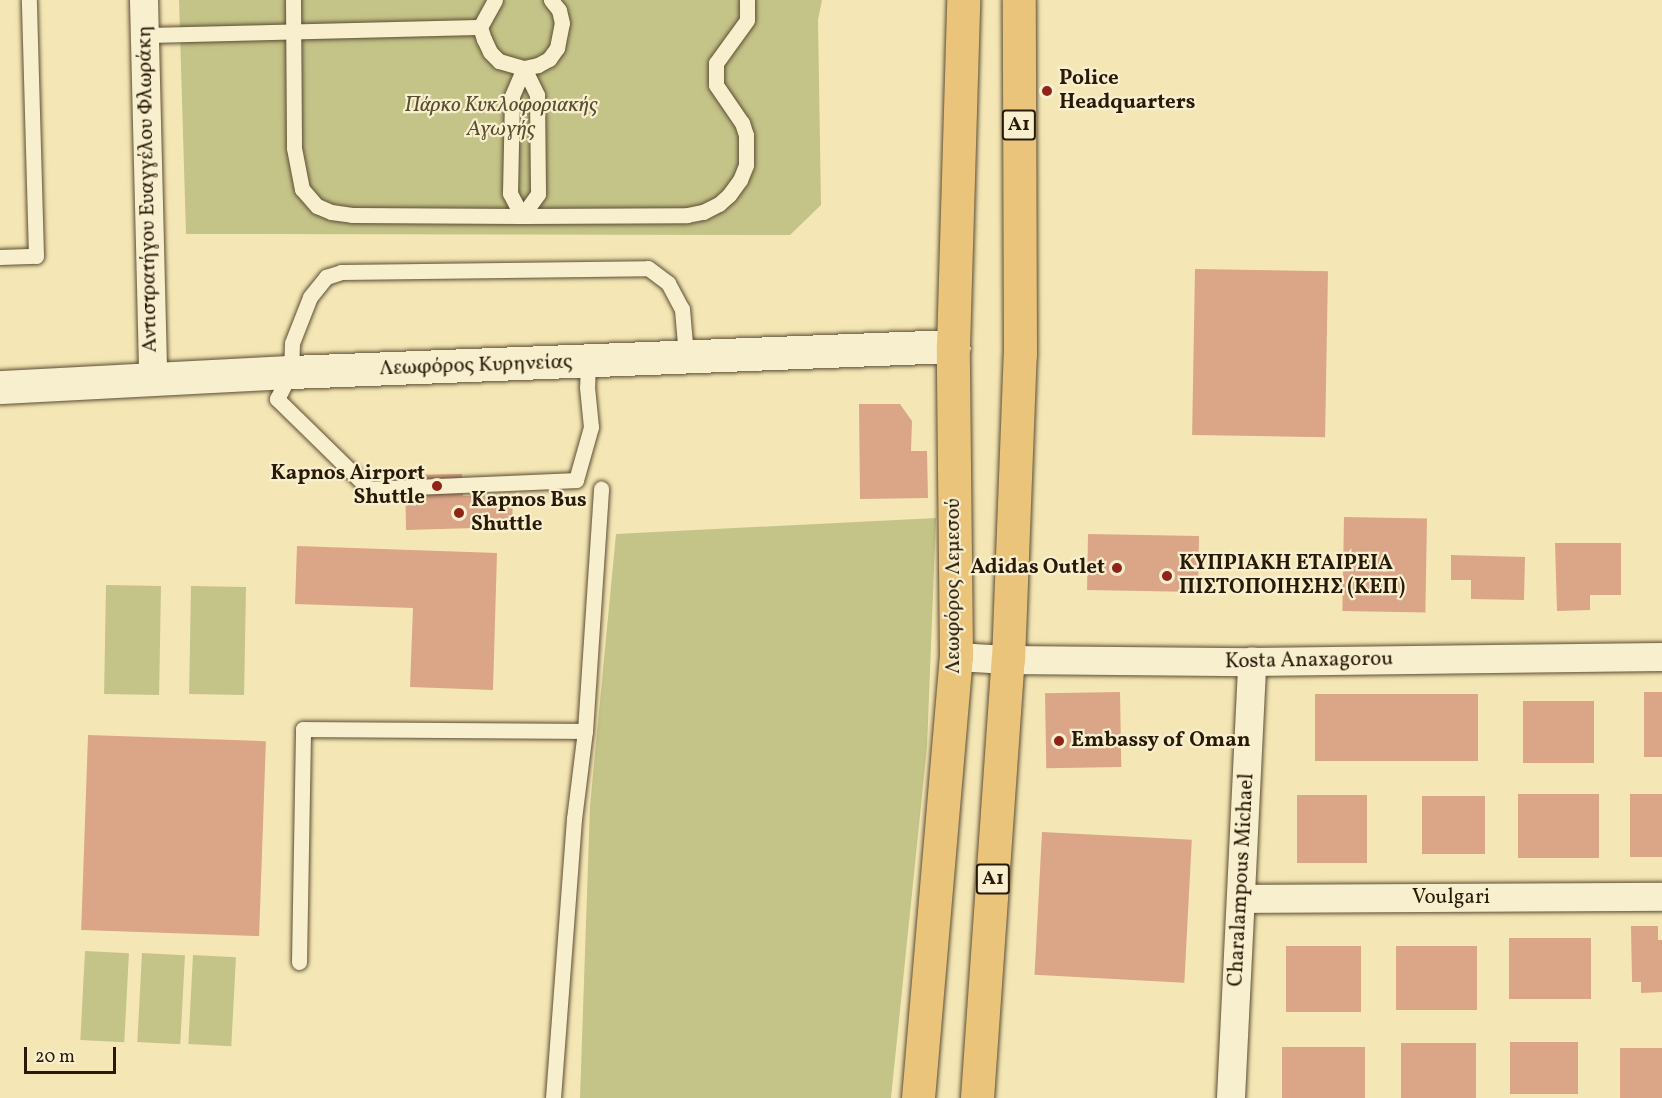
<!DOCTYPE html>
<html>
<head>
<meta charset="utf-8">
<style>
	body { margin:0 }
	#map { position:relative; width:1662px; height:1098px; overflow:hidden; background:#f5e7b5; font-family:Vollkorn,serif }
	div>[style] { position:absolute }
	.green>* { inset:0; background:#c4c388; transform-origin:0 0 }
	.building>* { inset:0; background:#dba588; transform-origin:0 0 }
	.roads { filter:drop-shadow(0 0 2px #5c4d33) drop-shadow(0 0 2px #5c4d33) }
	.lane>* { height:15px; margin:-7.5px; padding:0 7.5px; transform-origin:7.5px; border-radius:7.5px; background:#f8efcf }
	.street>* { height:28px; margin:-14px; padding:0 14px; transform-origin:14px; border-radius:14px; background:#f8efcf }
	.secondary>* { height:33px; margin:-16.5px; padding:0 16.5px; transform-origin:16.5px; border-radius:16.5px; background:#f8efcf }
	.primary>* { height:33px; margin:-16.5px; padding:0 16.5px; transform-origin:16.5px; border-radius:16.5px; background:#eac47a }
	.dots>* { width:16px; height:16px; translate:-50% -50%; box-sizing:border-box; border:3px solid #f8efcf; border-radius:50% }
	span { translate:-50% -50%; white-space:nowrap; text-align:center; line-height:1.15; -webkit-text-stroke:4.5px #f8efcf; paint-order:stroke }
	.shield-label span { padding:2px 4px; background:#f8efcf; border:2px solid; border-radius:4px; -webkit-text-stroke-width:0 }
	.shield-label { font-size:20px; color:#291a08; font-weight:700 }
	.poi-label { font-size:21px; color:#291a08; font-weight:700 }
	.left { translate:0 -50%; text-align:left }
	.right { translate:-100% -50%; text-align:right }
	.park-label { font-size:21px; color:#584d2e; font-style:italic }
	.street-label { font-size:21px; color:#291a08 }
	.scale { position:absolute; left:24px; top:1047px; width:92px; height:27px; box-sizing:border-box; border:3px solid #291a08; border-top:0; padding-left:8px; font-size:18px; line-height:21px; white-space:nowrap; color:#291a08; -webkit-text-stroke:4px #f8efcf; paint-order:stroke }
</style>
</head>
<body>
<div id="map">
	<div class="green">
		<div style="clip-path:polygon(179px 0,822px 0,818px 20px,821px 205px,790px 235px,186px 234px)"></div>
		<div style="clip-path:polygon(936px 518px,927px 747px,891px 1098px,580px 1098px,590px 806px,616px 534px)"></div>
		<div style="left:106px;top:585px;width:55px;height:109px;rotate:1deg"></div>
		<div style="left:191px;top:586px;width:55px;height:108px;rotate:1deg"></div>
		<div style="left:85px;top:951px;width:44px;height:89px;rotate:3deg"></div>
		<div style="left:142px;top:953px;width:43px;height:89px;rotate:3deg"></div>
		<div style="left:193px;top:955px;width:43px;height:89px;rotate:3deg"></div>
	</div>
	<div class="building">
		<div style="left:1195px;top:269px;width:133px;height:166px;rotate:1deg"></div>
		<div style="clip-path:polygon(859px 404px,900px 404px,912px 421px,911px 451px,927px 451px,928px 498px,860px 499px)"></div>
		<div style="clip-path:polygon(462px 474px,463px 496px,512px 495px,513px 527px,406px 530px,405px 475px)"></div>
		<div style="left:1344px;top:517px;width:83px;height:94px;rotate:1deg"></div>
		<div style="left:1088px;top:534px;width:111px;height:56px;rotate:1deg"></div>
		<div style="clip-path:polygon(1555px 543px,1621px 543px,1621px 595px,1590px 595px,1590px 610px,1557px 611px)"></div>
		<div style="clip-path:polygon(297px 546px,497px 553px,493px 690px,410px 687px,413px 608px,295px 604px)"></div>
		<div style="clip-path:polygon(1451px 555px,1525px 557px,1524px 600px,1471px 599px,1471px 580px,1451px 580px)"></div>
		<div style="left:1120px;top:692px;width:75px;height:75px;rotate:89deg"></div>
		<div style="left:1644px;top:692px;width:18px;height:65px"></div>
		<div style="left:1315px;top:694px;width:163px;height:67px"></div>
		<div style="left:1523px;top:701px;width:71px;height:62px"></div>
		<div style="left:88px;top:735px;width:178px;height:195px;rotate:2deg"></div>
		<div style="left:1518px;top:794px;width:81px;height:64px"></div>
		<div style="left:1630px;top:794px;width:32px;height:63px"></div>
		<div style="left:1297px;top:795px;width:70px;height:68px"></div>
		<div style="left:1422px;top:796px;width:63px;height:58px"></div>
		<div style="left:1042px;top:832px;width:150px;height:143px;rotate:3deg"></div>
		<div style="clip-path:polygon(1631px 926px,1658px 926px,1658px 940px,1662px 940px,1662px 992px,1641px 993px,1641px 982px,1632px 982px)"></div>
		<div style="left:1509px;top:938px;width:82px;height:61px"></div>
		<div style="left:1286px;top:946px;width:75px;height:66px"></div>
		<div style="left:1396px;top:946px;width:81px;height:64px"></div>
		<div style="left:1510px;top:1042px;width:68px;height:52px"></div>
		<div style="left:1401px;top:1043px;width:75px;height:55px"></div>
		<div style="left:1282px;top:1047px;width:83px;height:51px"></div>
		<div style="left:1620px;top:1048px;width:42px;height:50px"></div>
	</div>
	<div class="roads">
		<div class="lane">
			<div style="left:293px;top:0;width:148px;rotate:89.6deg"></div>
			<div style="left:294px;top:148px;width:42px;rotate:79deg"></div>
			<div style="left:302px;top:189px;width:23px;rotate:49deg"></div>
			<div style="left:317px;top:206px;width:15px;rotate:23deg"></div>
			<div style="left:331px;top:212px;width:21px;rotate:8deg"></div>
			<div style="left:352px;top:215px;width:170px;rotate:0.3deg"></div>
			<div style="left:522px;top:216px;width:165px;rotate:-0.3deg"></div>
			<div style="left:687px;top:215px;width:16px;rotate:-11deg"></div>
			<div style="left:703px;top:212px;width:18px;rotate:-27deg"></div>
			<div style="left:719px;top:204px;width:13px;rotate:-42deg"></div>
			<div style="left:729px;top:195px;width:19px;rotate:-54deg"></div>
			<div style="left:740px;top:180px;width:16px;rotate:-68deg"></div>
			<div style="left:746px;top:165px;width:30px;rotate:-90deg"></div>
			<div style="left:746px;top:135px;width:13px;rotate:-108deg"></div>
			<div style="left:742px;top:123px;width:46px;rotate:-124.4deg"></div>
			<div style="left:716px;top:85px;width:22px;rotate:-90deg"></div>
			<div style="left:716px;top:63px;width:53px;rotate:-54.2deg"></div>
			<div style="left:747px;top:20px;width:20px;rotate:-90deg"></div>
			<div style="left:495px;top:0;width:31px;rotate:119deg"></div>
			<div style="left:480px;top:27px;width:13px;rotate:72deg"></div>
			<div style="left:484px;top:39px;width:14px;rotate:65deg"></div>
			<div style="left:490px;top:52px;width:13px;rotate:45deg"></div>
			<div style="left:499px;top:61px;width:26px;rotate:16deg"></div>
			<div style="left:524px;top:68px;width:14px;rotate:-12deg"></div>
			<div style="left:538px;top:65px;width:13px;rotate:-29deg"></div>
			<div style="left:549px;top:59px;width:14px;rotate:-54deg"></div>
			<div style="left:557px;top:48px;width:25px;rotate:-79deg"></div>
			<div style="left:562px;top:23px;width:13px;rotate:-103deg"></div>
			<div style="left:559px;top:10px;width:13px;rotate:-129deg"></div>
			<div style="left:145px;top:35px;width:335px;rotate:-1.4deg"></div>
			<div style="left:524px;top:68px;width:30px;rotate:64deg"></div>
			<div style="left:537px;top:95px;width:99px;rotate:89.4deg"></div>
			<div style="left:538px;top:194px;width:27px;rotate:126deg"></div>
			<div style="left:522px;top:216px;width:26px;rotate:-118deg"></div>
			<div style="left:510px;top:193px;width:97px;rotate:-88.8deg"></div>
			<div style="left:512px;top:96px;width:30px;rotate:-67deg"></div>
			<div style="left:0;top:257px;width:36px;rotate:-2deg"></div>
			<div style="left:36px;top:256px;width:256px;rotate:-91.6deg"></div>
			<div style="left:588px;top:362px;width:25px;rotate:92deg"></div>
			<div style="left:587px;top:387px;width:40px;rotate:84.3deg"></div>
			<div style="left:591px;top:427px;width:55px;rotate:105.8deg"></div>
			<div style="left:576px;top:480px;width:207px;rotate:177.5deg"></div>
			<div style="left:369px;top:489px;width:129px;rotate:-135.6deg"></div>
			<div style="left:277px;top:399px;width:30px;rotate:-63deg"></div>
			<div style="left:291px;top:372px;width:29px;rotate:-88deg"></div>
			<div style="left:292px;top:343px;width:49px;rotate:-68.6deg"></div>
			<div style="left:310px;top:297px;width:26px;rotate:-51deg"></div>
			<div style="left:326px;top:277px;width:16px;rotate:-18deg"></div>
			<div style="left:341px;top:272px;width:307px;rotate:-0.7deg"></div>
			<div style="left:648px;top:268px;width:25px;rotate:37deg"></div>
			<div style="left:668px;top:283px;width:30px;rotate:62deg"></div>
			<div style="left:682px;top:309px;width:47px;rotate:85.1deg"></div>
			<div style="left:299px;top:962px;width:233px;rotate:-89deg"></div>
			<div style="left:303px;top:729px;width:282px;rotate:0.4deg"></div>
			<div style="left:585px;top:731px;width:243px;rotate:-86.2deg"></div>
			<div style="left:553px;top:1098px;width:280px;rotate:-85.7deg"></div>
			<div style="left:574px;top:819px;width:89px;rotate:-82.9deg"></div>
		</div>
		<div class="street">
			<div style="left:144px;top:0;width:379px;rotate:88.6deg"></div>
			<div style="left:956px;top:657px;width:52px;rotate:3.3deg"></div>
			<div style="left:1008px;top:660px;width:244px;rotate:0.5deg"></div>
			<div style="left:1252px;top:662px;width:410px;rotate:-0.7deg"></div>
			<div style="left:1241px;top:899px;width:421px;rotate:-0.3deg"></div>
			<div style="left:1231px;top:1098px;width:437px;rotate:-87.2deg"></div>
		</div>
		<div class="secondary">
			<div style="left:0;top:387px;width:291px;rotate:-3deg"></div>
			<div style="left:291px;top:372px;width:663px;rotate:-2.25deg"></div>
		</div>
		<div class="primary">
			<div style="left:918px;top:1098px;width:443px;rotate:-85.1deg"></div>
			<div style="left:956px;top:657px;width:311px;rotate:-90.6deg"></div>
			<div style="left:953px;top:346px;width:346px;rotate:-88.3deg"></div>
			<div style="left:977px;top:1098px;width:439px;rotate:-86deg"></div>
			<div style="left:1008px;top:660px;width:306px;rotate:-87.8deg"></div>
			<div style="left:1020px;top:354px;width:354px;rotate:-90.2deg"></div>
		</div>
	</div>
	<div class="dots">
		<div style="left:1047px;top:91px;background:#8f2418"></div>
		<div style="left:437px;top:486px;background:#8f2418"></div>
		<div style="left:459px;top:513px;background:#8f2418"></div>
		<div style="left:1117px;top:568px;background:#8f2418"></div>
		<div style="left:1167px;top:576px;background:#8f2418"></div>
		<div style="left:1059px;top:741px;background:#8f2418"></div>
	</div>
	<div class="shield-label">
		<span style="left:1019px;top:125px">A1</span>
		<span style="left:993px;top:879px">A1</span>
	</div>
	<div class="poi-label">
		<span class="left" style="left:1059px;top:91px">Police<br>Headquarters</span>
		<span class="right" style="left:425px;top:486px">Kapnos Airport<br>Shuttle</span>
		<span class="left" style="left:471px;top:513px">Kapnos Bus<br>Shuttle</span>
		<span class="left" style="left:1179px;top:576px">ΚΥΠΡΙΑΚΗ ΕΤΑΙΡΕΙΑ<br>ΠΙΣΤΟΠΟΙΗΣΗΣ (ΚΕΠ)</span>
		<span class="right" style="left:1105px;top:568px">Adidas Outlet</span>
		<span class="left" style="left:1071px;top:741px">Embassy of Oman</span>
	</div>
	<div class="park-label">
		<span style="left:501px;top:118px">Πάρκο Κυκλοφοριακής<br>Αγωγής</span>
	</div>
	<div class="street-label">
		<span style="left:148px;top:189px;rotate:-91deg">Αντιστρατήγου Ευαγγέλου Φλωράκη</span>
		<span style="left:476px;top:366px;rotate:-2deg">Λεωφόρος Κυρηνείας</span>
		<span style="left:954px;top:586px;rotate:-90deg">Λεωφόρος Λεμεσού</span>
		<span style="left:1309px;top:661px;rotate:-1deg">Kosta Anaxagorou</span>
		<span style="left:1242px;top:880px;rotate:-87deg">Charalampous Michael</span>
		<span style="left:1451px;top:898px">Voulgari</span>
	</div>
	<div class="scale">20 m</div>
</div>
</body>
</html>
